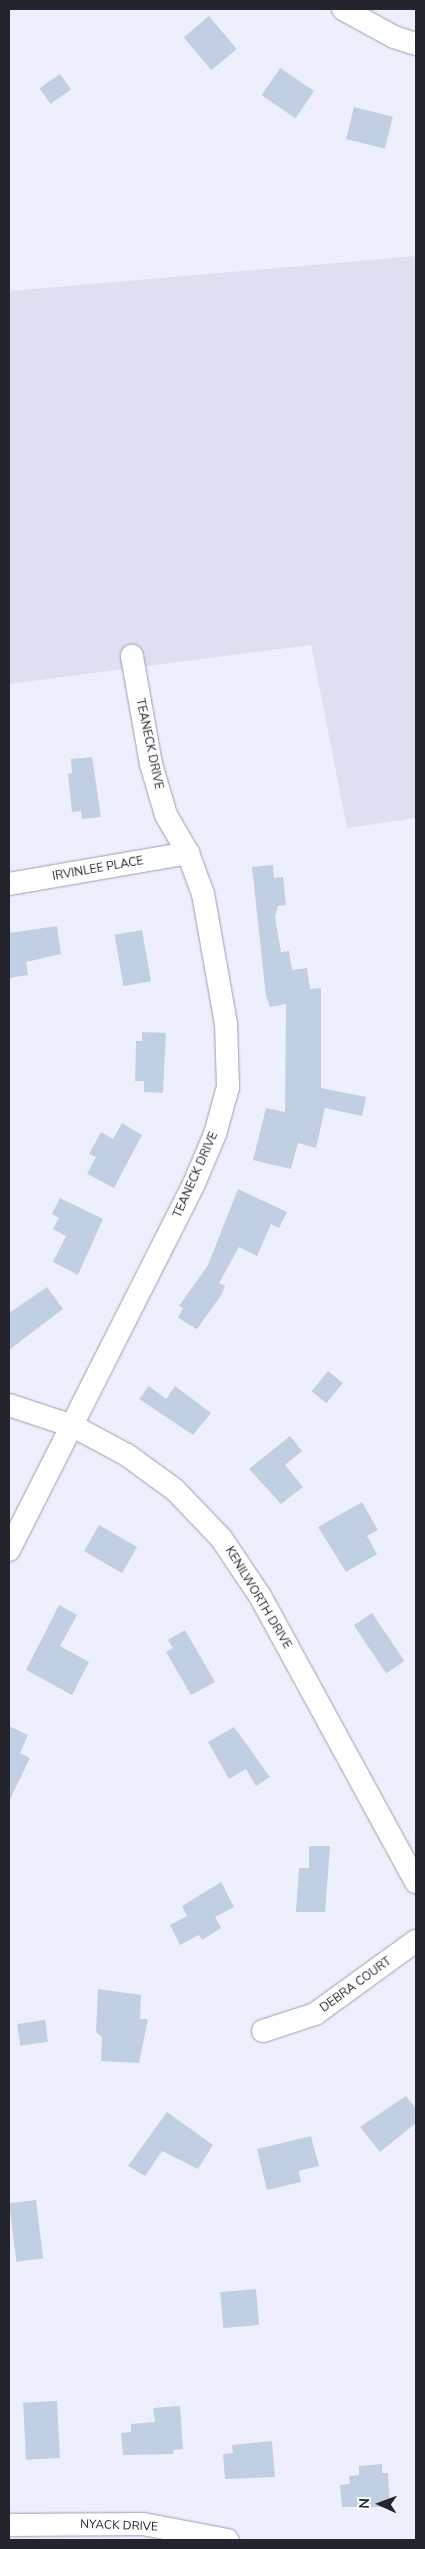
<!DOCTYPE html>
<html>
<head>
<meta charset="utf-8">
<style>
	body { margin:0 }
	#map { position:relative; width:425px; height:2549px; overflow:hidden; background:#eeeffd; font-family:"Nunito Sans",sans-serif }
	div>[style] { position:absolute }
	.built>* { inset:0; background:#dee0f2 }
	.building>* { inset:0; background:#c1cfe2; transform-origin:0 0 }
	.roads { filter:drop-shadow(0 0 1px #9c9eb3) drop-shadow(0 0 1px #9c9eb3) }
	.minor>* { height:22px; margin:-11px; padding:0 11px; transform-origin:11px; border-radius:11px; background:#fff }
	span { translate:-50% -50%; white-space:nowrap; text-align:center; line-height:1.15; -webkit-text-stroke:4px #fff; paint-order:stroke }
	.street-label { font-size:12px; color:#23242c }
	.frame { position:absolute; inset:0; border:10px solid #23242c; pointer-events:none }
	.north { position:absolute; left:355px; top:2479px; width:50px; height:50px; -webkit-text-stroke:4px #fff; paint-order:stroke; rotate:272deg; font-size:14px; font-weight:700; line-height:20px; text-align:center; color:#23242c }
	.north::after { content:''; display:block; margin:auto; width:18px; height:22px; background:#23242c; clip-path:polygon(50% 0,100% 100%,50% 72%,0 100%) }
</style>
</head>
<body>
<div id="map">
	<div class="built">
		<div style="clip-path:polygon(416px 256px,416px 818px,347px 828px,311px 645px,9px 684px,9px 291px)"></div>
	</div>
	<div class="building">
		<div style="left:209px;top:16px;width:43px;height:33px;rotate:50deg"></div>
		<div style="left:280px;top:68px;width:41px;height:33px;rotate:34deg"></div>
		<div style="left:60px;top:74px;width:19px;height:25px;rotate:55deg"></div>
		<div style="left:354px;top:107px;width:40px;height:33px;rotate:14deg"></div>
		<div style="clip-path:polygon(92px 757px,101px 817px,82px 819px,81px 811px,72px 812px,68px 774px,72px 773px,71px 759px)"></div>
		<div style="clip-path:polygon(273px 865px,274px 878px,283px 877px,286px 905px,278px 906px,275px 917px,281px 952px,289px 951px,292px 970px,307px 968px,310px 989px,321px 988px,321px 1088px,366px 1097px,362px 1116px,325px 1108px,316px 1148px,298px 1143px,291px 1169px,253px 1160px,266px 1108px,285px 1112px,286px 1004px,270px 1007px,266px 996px,252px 867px)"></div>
		<div style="clip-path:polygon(57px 926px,61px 954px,26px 962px,28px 975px,9px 978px,9px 933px)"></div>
		<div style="left:142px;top:930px;width:52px;height:28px;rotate:80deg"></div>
		<div style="clip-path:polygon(142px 1032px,166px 1033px,163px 1093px,144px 1092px,144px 1081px,135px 1081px,136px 1041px,142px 1041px)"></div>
		<div style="clip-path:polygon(122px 1123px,142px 1135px,114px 1188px,87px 1174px,96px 1157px,89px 1154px,101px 1132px,113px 1139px)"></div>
		<div style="clip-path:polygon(238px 1189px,287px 1212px,279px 1228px,271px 1224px,257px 1256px,239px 1247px,219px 1283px,225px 1286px,222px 1294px,197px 1329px,178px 1318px,183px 1308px,179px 1306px,208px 1265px)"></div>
		<div style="clip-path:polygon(60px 1198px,103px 1219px,78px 1275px,53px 1262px,66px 1236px,53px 1229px,59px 1218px,52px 1214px)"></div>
		<div style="clip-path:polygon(47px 1287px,63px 1309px,9px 1350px,9px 1313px)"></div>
		<div style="left:328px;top:1371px;width:19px;height:26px;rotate:39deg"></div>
		<div style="clip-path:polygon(149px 1386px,166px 1399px,175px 1386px,211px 1413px,193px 1435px,139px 1399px)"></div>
		<div style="clip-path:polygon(290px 1436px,302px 1451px,285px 1465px,303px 1487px,281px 1504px,249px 1469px)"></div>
		<div style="clip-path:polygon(362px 1502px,378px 1530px,367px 1536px,377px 1554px,346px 1572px,318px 1527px)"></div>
		<div style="left:99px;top:1525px;width:44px;height:30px;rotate:30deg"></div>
		<div style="clip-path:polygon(59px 1605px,77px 1615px,60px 1646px,89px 1662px,72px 1695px,26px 1670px)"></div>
		<div style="left:372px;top:1613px;width:58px;height:22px;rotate:56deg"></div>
		<div style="clip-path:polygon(185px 1630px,215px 1682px,191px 1695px,166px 1652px,173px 1648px,168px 1640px)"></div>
		<div style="clip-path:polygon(9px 1726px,28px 1735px,20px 1753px,30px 1758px,9px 1801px)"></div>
		<div style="clip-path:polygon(234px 1727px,270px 1777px,256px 1786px,246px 1769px,229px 1779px,208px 1742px)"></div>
		<div style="clip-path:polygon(309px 1846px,330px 1846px,325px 1912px,296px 1912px,299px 1868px,309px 1868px)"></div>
		<div style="clip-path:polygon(221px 1882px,234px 1907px,215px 1917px,221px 1928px,202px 1940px,199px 1935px,180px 1945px,170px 1925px,187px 1916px,182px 1906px)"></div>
		<div style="clip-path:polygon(98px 1989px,141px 1995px,140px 2019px,148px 2019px,139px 2063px,101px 2061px,102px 2037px,96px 2032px)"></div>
		<div style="left:45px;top:2020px;width:22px;height:28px;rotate:82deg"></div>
		<div style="clip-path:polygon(406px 2096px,416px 2109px,416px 2123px,380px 2152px,360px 2127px)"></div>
		<div style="clip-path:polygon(167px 2112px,213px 2145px,198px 2169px,162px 2151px,145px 2176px,128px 2166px)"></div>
		<div style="clip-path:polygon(311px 2136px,319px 2166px,299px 2171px,301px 2182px,267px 2190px,257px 2149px)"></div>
		<div style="left:36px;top:2200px;width:59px;height:27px;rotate:83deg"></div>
		<div style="left:256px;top:2289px;width:36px;height:36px;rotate:85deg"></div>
		<div style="left:57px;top:2401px;width:57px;height:34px;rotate:87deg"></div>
		<div style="clip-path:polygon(180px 2406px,183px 2449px,173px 2450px,174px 2454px,123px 2455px,121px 2433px,131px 2432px,131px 2424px,155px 2422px,153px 2408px)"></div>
		<div style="clip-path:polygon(272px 2441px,275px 2477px,225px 2479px,223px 2454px,233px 2453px,232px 2445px)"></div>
		<div style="clip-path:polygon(382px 2464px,382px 2473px,388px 2473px,390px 2507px,342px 2507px,340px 2485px,350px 2484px,349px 2476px,359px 2475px,359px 2466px)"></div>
	</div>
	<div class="roads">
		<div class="minor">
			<div style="left:343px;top:9px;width:58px;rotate:28.8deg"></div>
			<div style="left:394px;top:37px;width:23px;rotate:18deg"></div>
			<div style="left:9px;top:884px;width:182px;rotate:-9.8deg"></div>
			<div style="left:9px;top:1405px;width:67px;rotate:18.2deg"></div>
			<div style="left:73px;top:1426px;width:61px;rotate:28.2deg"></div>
			<div style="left:127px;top:1455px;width:59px;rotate:36.1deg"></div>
			<div style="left:175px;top:1490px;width:66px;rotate:46.2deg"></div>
			<div style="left:221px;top:1538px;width:70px;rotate:56.1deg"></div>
			<div style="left:260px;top:1596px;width:326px;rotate:61.4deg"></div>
			<div style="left:9px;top:1550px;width:408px;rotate:-63.2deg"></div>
			<div style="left:193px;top:1186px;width:56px;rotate:-67.1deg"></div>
			<div style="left:215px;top:1134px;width:49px;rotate:-74.5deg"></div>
			<div style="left:228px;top:1087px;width:63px;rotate:-91.8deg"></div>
			<div style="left:226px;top:1024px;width:132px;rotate:-100deg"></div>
			<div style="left:203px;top:894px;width:44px;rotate:-110.1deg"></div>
			<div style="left:188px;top:853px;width:44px;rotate:-120.1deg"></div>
			<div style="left:166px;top:815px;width:53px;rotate:-106.4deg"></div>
			<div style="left:151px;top:764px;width:110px;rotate:-100deg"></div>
			<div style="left:263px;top:2031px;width:55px;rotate:-18.1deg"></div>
			<div style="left:315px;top:2014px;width:125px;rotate:-35.9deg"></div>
			<div style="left:9px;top:2525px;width:134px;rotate:-0.4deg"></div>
			<div style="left:143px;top:2524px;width:86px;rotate:10.8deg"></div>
		</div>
	</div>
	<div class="street-label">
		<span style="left:149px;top:744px;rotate:78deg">TEANECK DRIVE</span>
		<span style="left:98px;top:869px;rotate:-10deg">IRVINLEE PLACE</span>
		<span style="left:196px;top:1175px;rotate:-66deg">TEANECK DRIVE</span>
		<span style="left:258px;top:1598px;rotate:59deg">KENILWORTH DRIVE</span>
		<span style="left:356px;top:1985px;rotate:-36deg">DEBRA COURT</span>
		<span style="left:119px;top:2526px;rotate:2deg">NYACK DRIVE</span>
	</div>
	<div class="frame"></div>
	<div class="north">N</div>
</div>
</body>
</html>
